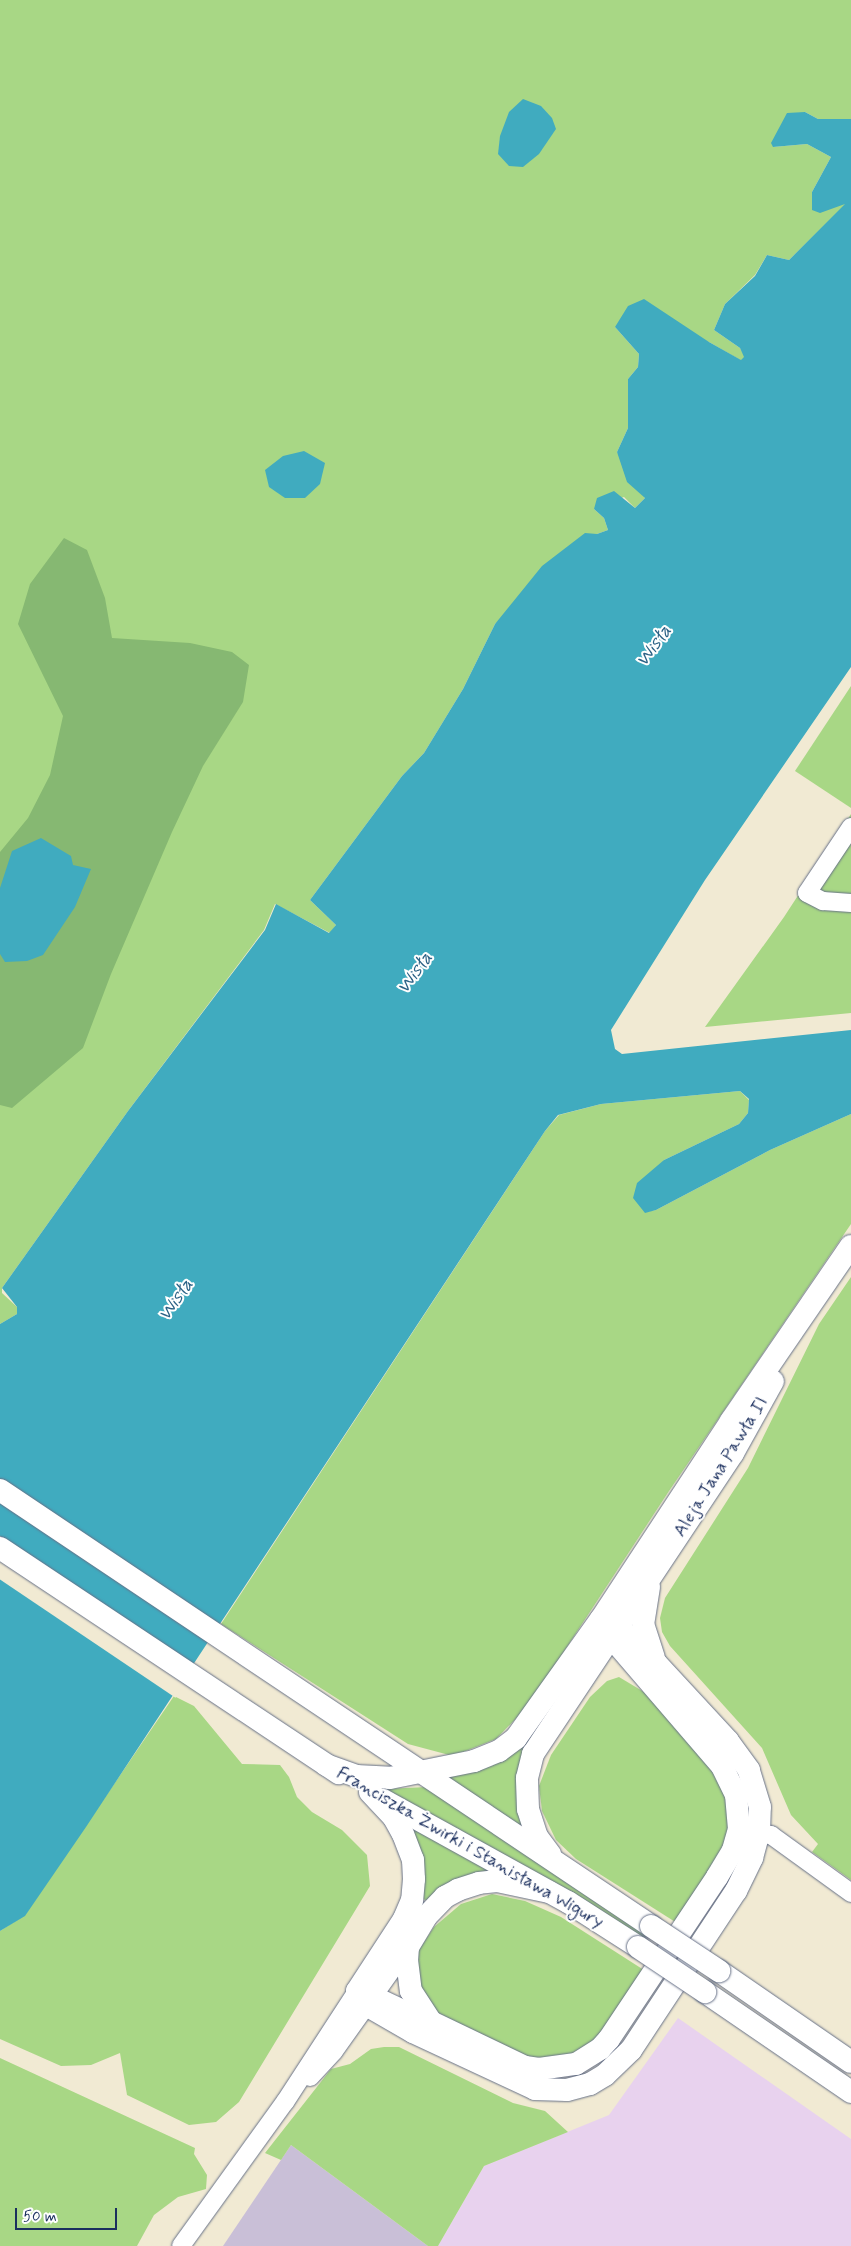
<!DOCTYPE html>
<html>
<head>
<meta charset="utf-8">
<style>
	body { margin:0 }
	#map { position:relative; width:851px; height:2246px; overflow:hidden; background:#f1ead3; font-family:Mynerve,sans-serif }
	div>[style] { position:absolute }
	.built>* { inset:0; background:#e8d2ee }
	.industrial>* { inset:0; background:#c9bfd7 }
	.green>* { inset:0; background:#a8d785 }
	.forest>* { inset:0; background:#86b872 }
	.water>* { inset:0; background:#40abbf }
	.pier>* { inset:0; background:#f1ead3; transform-origin:0 0 }
	.roads { filter:drop-shadow(0 0 1px #667087) drop-shadow(0 0 1px #667087) }
	.minor>* { height:18px; margin:-9px; padding:0 9px; transform-origin:9px; border-radius:9px; background:#fff }
	.major>* { height:22px; margin:-11px; padding:0 11px; transform-origin:11px; border-radius:11px; background:#fff }
	.bridges { filter:drop-shadow(0 0 1px #667087) drop-shadow(0 0 1px #667087) }
	.major-bridge>* { height:22px; margin:-11px; padding:0 11px; transform-origin:11px; border-radius:11px; background:#fff }
	span { translate:-50% -50%; white-space:nowrap; text-align:center; line-height:1.15; -webkit-text-stroke:4px #fff; paint-order:stroke }
	.street-label { font-size:18px; color:#1b2f5e }
	.water-label { font-size:19px; color:#2a6185; font-style:italic }
	.scale { position:absolute; left:15px; top:2208px; width:102px; height:22px; box-sizing:border-box; border:2px solid #1b2f5e; border-top:0; padding-left:6px; font-size:15px; line-height:18px; white-space:nowrap; color:#1b2f5e; -webkit-text-stroke:4px #fff; paint-order:stroke }
</style>
</head>
<body>
<div id="map">
	<div class="built">
		<div style="clip-path:polygon(678px 2018px,851px 2139px,851px 2246px,438px 2246px,484px 2166px,609px 2115px)"></div>
	</div>
	<div class="industrial">
		<div style="clip-path:polygon(291px 2145px,428px 2246px,223px 2246px)"></div>
	</div>
	<div class="green">
		<div style="clip-path:polygon(0 0,851px 0,851px 119px,818px 119px,805px 112px,773px 147px,807px 144px,831px 157px,812px 192px,847px 203px,789px 260px,767px 255px,755px 275px,725px 304px,714px 330px,740px 348px,745px 357px,742px 361px,709px 342px,615px 327px,639px 354px,638px 367px,628px 379px,628px 428px,617px 452px,645px 498px,635px 508px,624px 497px,594px 509px,604px 518px,608px 530px,597px 534px,495px 624px,463px 689px,424px 753px,402px 776px,310px 900px,336px 925px,330px 933px,275px 904px,264px 930px,128px 1111px,2px 1288px,2px 1293px,17px 1307px,17px 1314px,0 1324px)"></div>
		<div style="clip-path:polygon(851px 686px,851px 808px,795px 771px)"></div>
		<div style="clip-path:polygon(851px 814px,851px 1013px,705px 1027px,784px 917px)"></div>
		<div style="clip-path:polygon(740px 1091px,749px 1100px,748px 1113px,739px 1124px,664px 1160px,645px 1212px,656px 1210px,770px 1150px,851px 1114px,851px 1224px,669px 1491px,529px 1705px,496px 1739px,453px 1756px,408px 1744px,221px 1624px,545px 1131px,559px 1115px,601px 1104px)"></div>
		<div style="clip-path:polygon(851px 1277px,851px 1880px,812px 1852px,818px 1844px,791px 1815px,762px 1748px,670px 1646px,662px 1632px,660px 1618px,665px 1598px,748px 1468px,819px 1324px)"></div>
		<div style="clip-path:polygon(619px 1677px,644px 1692px,715px 1768px,732px 1795px,734px 1829px,680px 1925px,576px 1859px,556px 1840px,542px 1811px,539px 1786px,551px 1755px,590px 1697px,607px 1681px)"></div>
		<div style="clip-path:polygon(174px 1696px,194px 1706px,242px 1764px,280px 1765px,289px 1777px,297px 1797px,312px 1812px,342px 1830px,367px 1855px,370px 1886px,239px 2102px,216px 2122px,189px 2125px,127px 2095px,120px 2053px,91px 2065px,61px 2066px,0 2039px,0 1931px,25px 1915px)"></div>
		<div style="clip-path:polygon(537px 1729px,542px 1732px,526px 1830px,437px 1773px,526px 1741px)"></div>
		<div style="clip-path:polygon(428px 1787px,647px 1935px,643px 1940px,571px 1892px,384px 1789px)"></div>
		<div style="clip-path:polygon(410px 1823px,495px 1872px,430px 1902px,419px 1897px)"></div>
		<div style="clip-path:polygon(492px 1894px,525px 1901px,561px 1917px,647px 1972px,584px 2053px,526px 2060px,446px 2021px,427px 2005px,415px 1982px,418px 1951px,434px 1927px,461px 1904px)"></div>
		<div style="clip-path:polygon(384px 2047px,399px 2047px,513px 2103px,545px 2111px,568px 2132px,484px 2166px,438px 2246px,428px 2246px,291px 2145px,281px 2160px,265px 2153px,331px 2069px,350px 2064px,371px 2049px)"></div>
		<div style="clip-path:polygon(0 2058px,195px 2148px,194px 2154px,207px 2175px,206px 2189px,178px 2197px,154px 2215px,137px 2246px,0 2246px)"></div>
	</div>
	<div class="forest">
		<div style="clip-path:polygon(64px 538px,87px 550px,105px 598px,112px 638px,190px 643px,232px 652px,249px 665px,243px 702px,203px 766px,172px 832px,111px 974px,83px 1048px,12px 1108px,0 1105px,0 852px,28px 818px,50px 775px,63px 716px,18px 624px,30px 584px)"></div>
	</div>
	<div class="water">
		<div style="clip-path:polygon(523px 99px,541px 106px,552px 118px,556px 129px,539px 154px,523px 167px,509px 166px,498px 154px,500px 136px,509px 112px)"></div>
		<div style="clip-path:polygon(805px 112px,818px 119px,851px 119px,851px 667px,705px 880px,611px 1030px,615px 1049px,622px 1054px,851px 1030px,851px 1114px,770px 1150px,656px 1210px,645px 1213px,633px 1198px,637px 1183px,664px 1160px,739px 1124px,748px 1113px,749px 1099px,740px 1091px,601px 1104px,558px 1115px,545px 1131px,86px 1827px,25px 1916px,0 1931px,0 1324px,17px 1314px,17px 1307px,2px 1288px,128px 1111px,265px 930px,276px 904px,329px 933px,336px 925px,310px 900px,402px 776px,424px 753px,463px 689px,495px 624px,542px 566px,585px 533px,597px 534px,608px 530px,604px 518px,594px 509px,597px 498px,614px 491px,635px 508px,645px 498px,627px 482px,617px 452px,628px 428px,628px 379px,638px 367px,639px 354px,615px 327px,628px 306px,644px 299px,709px 342px,741px 360px,744px 357px,740px 348px,714px 330px,725px 304px,755px 276px,767px 255px,789px 260px,845px 204px,820px 213px,812px 210px,812px 192px,831px 157px,807px 144px,773px 147px,771px 143px,787px 113px)"></div>
		<div style="clip-path:polygon(304px 451px,325px 463px,320px 484px,305px 498px,285px 498px,269px 487px,265px 470px,283px 456px)"></div>
		<div style="clip-path:polygon(41px 838px,71px 856px,73px 865px,91px 869px,75px 907px,43px 955px,27px 961px,5px 962px,0 954px,0 888px,12px 851px)"></div>
	</div>
	<div class="pier">
		<div style="left:0;top:1536px;width:236px;height:36px;rotate:34deg"></div>
	</div>
	<div class="roads">
		<div class="minor">
			<div style="left:851px;top:827px;width:79px;rotate:123.7deg"></div>
			<div style="left:807px;top:893px;width:18px;rotate:27deg"></div>
			<div style="left:823px;top:901px;width:28px;rotate:4deg"></div>
			<div style="left:747px;top:1830px;width:25px;rotate:12deg"></div>
			<div style="left:771px;top:1835px;width:99px;rotate:35.9deg"></div>
			<div style="left:310px;top:2077px;width:35px;rotate:-47deg"></div>
			<div style="left:334px;top:2051px;width:128px;rotate:-54.6deg"></div>
			<div style="left:181px;top:2246px;width:178px;rotate:-54.2deg"></div>
			<div style="left:285px;top:2102px;width:132px;rotate:-57deg"></div>
			<div style="left:357px;top:1991px;width:10px;rotate:6deg"></div>
			<div style="left:367px;top:1992px;width:71px;rotate:25.1deg"></div>
		</div>
		<div class="major">
			<div style="left:0;top:1490px;width:784px;rotate:33.81deg"></div>
			<div style="left:0;top:1548px;width:407px;rotate:33.6deg"></div>
			<div style="left:649px;top:1587px;width:37px;rotate:99deg"></div>
			<div style="left:643px;top:1624px;width:35px;rotate:72deg"></div>
			<div style="left:326px;top:1765px;width:32px;rotate:20deg"></div>
			<div style="left:356px;top:1776px;width:34px;rotate:3deg"></div>
			<div style="left:390px;top:1778px;width:86px;rotate:-11.4deg"></div>
			<div style="left:474px;top:1761px;width:27px;rotate:-22deg"></div>
			<div style="left:499px;top:1751px;width:21px;rotate:-37deg"></div>
			<div style="left:516px;top:1738px;width:146px;rotate:-54.5deg"></div>
			<div style="left:601px;top:1619px;width:237px;rotate:-56.7deg"></div>
			<div style="left:731px;top:1421px;width:212px;rotate:-55.6deg"></div>
			<div style="left:370px;top:1792px;width:35px;rotate:47deg"></div>
			<div style="left:394px;top:1818px;width:18px;rotate:61deg"></div>
			<div style="left:403px;top:1834px;width:28px;rotate:69deg"></div>
			<div style="left:413px;top:1860px;width:19px;rotate:87deg"></div>
			<div style="left:414px;top:1879px;width:21px;rotate:95deg"></div>
			<div style="left:412px;top:1900px;width:21px;rotate:113deg"></div>
			<div style="left:404px;top:1919px;width:86px;rotate:123.1deg"></div>
			<div style="left:357px;top:1991px;width:12px;rotate:70deg"></div>
			<div style="left:361px;top:2002px;width:60px;rotate:30deg"></div>
			<div style="left:413px;top:2032px;width:135px;rotate:25deg"></div>
			<div style="left:535px;top:2089px;width:32px;rotate:2deg"></div>
			<div style="left:567px;top:2090px;width:24px;rotate:-15deg"></div>
			<div style="left:590px;top:2084px;width:17px;rotate:-31deg"></div>
			<div style="left:605px;top:2075px;width:36px;rotate:-44deg"></div>
			<div style="left:631px;top:2050px;width:191px;rotate:-56.6deg"></div>
			<div style="left:736px;top:1891px;width:37px;rotate:-64deg"></div>
			<div style="left:752px;top:1858px;width:27px;rotate:-75deg"></div>
			<div style="left:759px;top:1832px;width:25px;rotate:-88deg"></div>
			<div style="left:760px;top:1807px;width:39px;rotate:-107deg"></div>
			<div style="left:749px;top:1770px;width:36px;rotate:-126deg"></div>
			<div style="left:728px;top:1741px;width:106px;rotate:-132.7deg"></div>
			<div style="left:656px;top:1663px;width:54px;rotate:-136.5deg"></div>
			<div style="left:617px;top:1626px;width:17px;rotate:-156deg"></div>
			<div style="left:383px;top:1800px;width:211px;rotate:28.9deg"></div>
			<div style="left:568px;top:1902px;width:83px;rotate:32.7deg"></div>
			<div style="left:550px;top:1854px;width:21px;rotate:-127deg"></div>
			<div style="left:537px;top:1837px;width:29px;rotate:-108deg"></div>
			<div style="left:528px;top:1809px;width:31px;rotate:-92deg"></div>
			<div style="left:527px;top:1778px;width:25px;rotate:-76deg"></div>
			<div style="left:533px;top:1754px;width:361px;rotate:-56.4deg"></div>
			<div style="left:733px;top:1453px;width:82px;rotate:-60.9deg"></div>
			<div style="left:549px;top:1892px;width:53px;rotate:-168.1deg"></div>
			<div style="left:497px;top:1881px;width:18px;rotate:174deg"></div>
			<div style="left:479px;top:1883px;width:22px;rotate:162deg"></div>
			<div style="left:458px;top:1890px;width:15px;rotate:152deg"></div>
			<div style="left:445px;top:1897px;width:28px;rotate:134deg"></div>
			<div style="left:426px;top:1917px;width:35px;rotate:121deg"></div>
			<div style="left:408px;top:1947px;width:13px;rotate:94deg"></div>
			<div style="left:407px;top:1960px;width:31px;rotate:83deg"></div>
			<div style="left:411px;top:1991px;width:37px;rotate:57deg"></div>
			<div style="left:431px;top:2022px;width:104px;rotate:25.6deg"></div>
			<div style="left:525px;top:2067px;width:14px;rotate:8deg"></div>
			<div style="left:539px;top:2069px;width:37px;rotate:-8deg"></div>
			<div style="left:576px;top:2064px;width:28px;rotate:-32deg"></div>
			<div style="left:600px;top:2049px;width:13px;rotate:-48deg"></div>
			<div style="left:609px;top:2039px;width:195px;rotate:-56.3deg"></div>
			<div style="left:717px;top:1877px;width:31px;rotate:-59deg"></div>
			<div style="left:733px;top:1850px;width:22px;rotate:-74deg"></div>
			<div style="left:739px;top:1829px;width:34px;rotate:-95deg"></div>
			<div style="left:736px;top:1795px;width:32px;rotate:-116deg"></div>
			<div style="left:722px;top:1766px;width:169px;rotate:-130.7deg"></div>
			<div style="left:719px;top:1971px;width:160px;rotate:34.6deg"></div>
			<div style="left:705px;top:1992px;width:177px;rotate:34.4deg"></div>
		</div>
	</div>
	<div class="bridges">
		<div class="major-bridge">
			<div style="left:651px;top:1926px;width:82px;rotate:33.5deg"></div>
			<div style="left:638px;top:1947px;width:81px;rotate:33.9deg"></div>
		</div>
	</div>
	<div class="street-label">
		<span style="left:721px;top:1467px;rotate:-58deg">Aleja Jana Pawła II</span>
		<span style="left:470px;top:1848px;rotate:30deg">Franciszka Żwirki i Stanisława Wigury</span>
	</div>
	<div class="water-label">
		<span style="left:654px;top:646px;rotate:-54deg">Wisła</span>
		<span style="left:415px;top:973px;rotate:-54deg">Wisła</span>
		<span style="left:176px;top:1300px;rotate:-55deg">Wisła</span>
	</div>
	<div class="scale">50 m</div>
</div>
</body>
</html>
